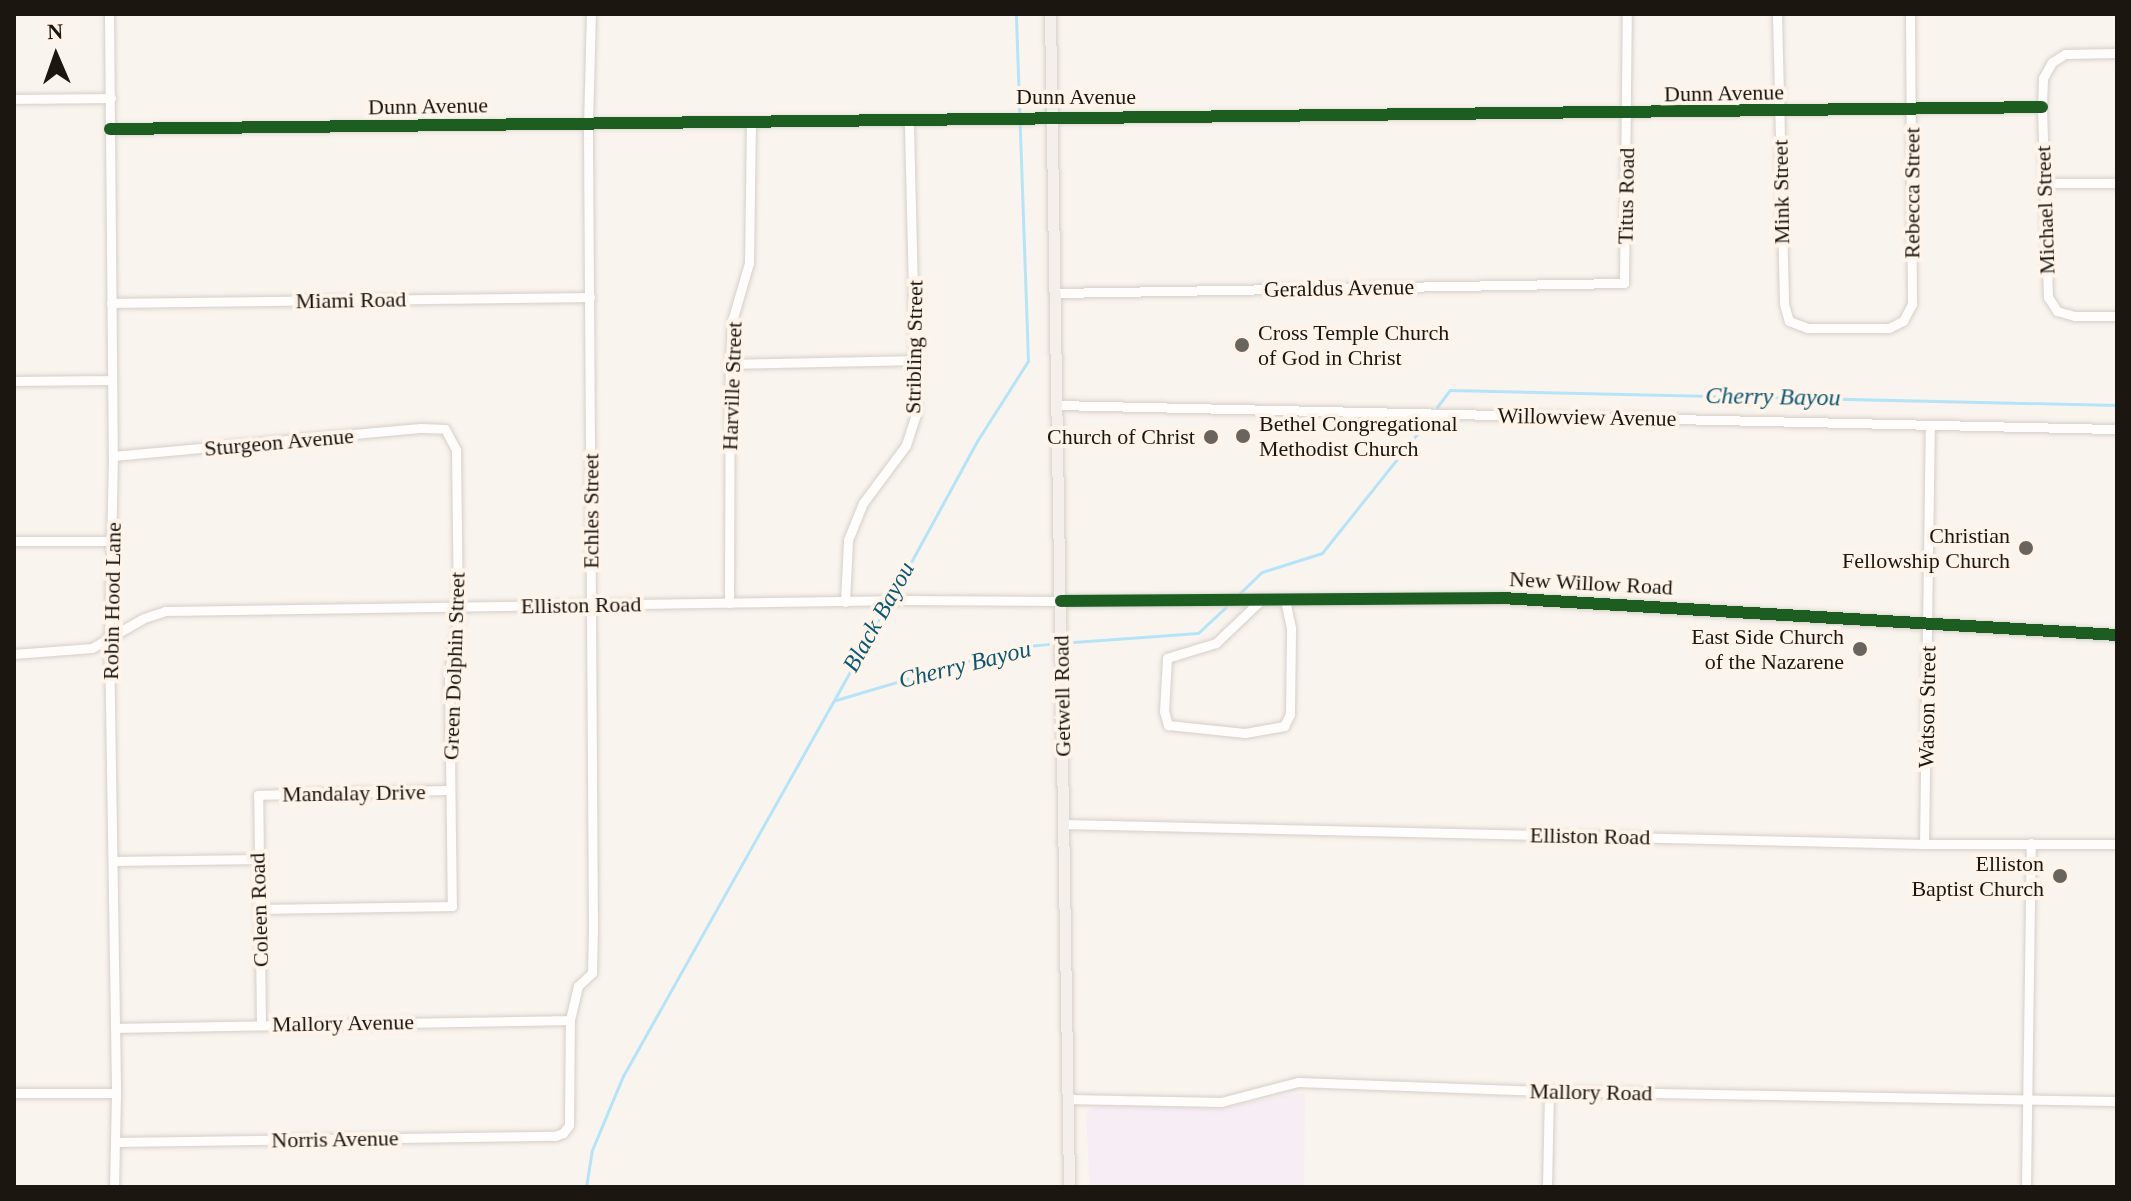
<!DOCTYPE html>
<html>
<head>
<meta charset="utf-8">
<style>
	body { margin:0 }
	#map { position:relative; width:2131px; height:1201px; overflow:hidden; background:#faf4ee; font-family:"Times New Roman",serif }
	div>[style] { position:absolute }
	.industrial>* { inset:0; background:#f6edf5 }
	.stream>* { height:3px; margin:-1.5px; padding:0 1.5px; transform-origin:1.5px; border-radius:1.5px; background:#b4e4f9 }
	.roads { filter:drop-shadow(0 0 2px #d5cfc9) drop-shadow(0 0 2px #d5cfc9) }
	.minor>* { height:9px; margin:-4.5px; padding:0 4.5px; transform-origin:4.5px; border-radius:4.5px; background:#fefdfc }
	.major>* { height:11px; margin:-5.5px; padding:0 5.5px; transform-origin:5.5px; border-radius:5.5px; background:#f5efec }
	.cycleway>* { height:12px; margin:-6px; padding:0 6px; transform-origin:6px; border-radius:6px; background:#1b5e20 }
	.dots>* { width:22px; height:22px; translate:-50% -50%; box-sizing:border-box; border:4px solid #fef4ea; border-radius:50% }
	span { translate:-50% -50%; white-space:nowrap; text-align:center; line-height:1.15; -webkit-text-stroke:8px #fef4ea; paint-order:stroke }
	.street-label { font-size:22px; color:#1c1611 }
	.poi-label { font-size:22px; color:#1c1611 }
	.left { translate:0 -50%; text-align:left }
	.right { translate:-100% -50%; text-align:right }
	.water-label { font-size:24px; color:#095874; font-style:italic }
	.frame { position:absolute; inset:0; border:16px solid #1c1611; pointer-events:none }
	.north { position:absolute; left:16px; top:16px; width:80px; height:80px; -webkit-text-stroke:6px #fef4ea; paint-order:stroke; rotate:358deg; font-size:22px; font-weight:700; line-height:32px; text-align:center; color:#1c1611 }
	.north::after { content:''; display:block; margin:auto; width:28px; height:36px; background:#1c1611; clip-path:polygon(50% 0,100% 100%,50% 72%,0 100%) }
</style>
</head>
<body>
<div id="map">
	<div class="industrial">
		<div style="clip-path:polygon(1289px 1094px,1305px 1094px,1304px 1187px,1090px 1187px,1086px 1115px,1090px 1109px,1101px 1106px,1216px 1109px)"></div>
	</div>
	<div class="stream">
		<div style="left:1437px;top:407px;width:21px;rotate:-53deg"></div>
		<div style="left:1450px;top:390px;width:667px;rotate:1.29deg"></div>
		<div style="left:1240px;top:593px;width:30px;rotate:-44deg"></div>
		<div style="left:1262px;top:572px;width:63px;rotate:-17.6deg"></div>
		<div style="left:1322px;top:553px;width:170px;rotate:-51.4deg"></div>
		<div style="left:892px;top:597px;width:178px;rotate:-61.4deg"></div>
		<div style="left:977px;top:441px;width:95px;rotate:-57.5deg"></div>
		<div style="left:1028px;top:361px;width:347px;rotate:-92deg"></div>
		<div style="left:1074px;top:642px;width:124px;rotate:-4.2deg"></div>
		<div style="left:1198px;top:633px;width:38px;rotate:-43deg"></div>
		<div style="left:836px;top:700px;width:187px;rotate:-16.5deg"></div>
		<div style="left:1015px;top:647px;width:33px;rotate:-5deg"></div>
		<div style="left:586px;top:1187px;width:37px;rotate:-81deg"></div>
		<div style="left:592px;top:1150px;width:80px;rotate:-67.3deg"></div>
		<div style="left:623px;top:1076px;width:541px;rotate:-60.69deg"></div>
	</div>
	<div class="roads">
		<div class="minor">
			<div style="left:109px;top:14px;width:442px;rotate:89.5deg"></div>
			<div style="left:113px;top:456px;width:185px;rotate:91.2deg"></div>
			<div style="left:109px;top:641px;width:452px;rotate:89.1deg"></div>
			<div style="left:116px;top:1093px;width:94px;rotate:91.2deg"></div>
			<div style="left:1777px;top:14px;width:290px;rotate:88.6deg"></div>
			<div style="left:1784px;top:304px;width:18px;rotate:74deg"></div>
			<div style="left:1789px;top:321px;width:19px;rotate:21deg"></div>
			<div style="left:1807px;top:328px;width:82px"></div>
			<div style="left:1889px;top:328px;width:16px;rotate:-27deg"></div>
			<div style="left:1903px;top:321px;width:19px;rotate:-62deg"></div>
			<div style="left:1912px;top:304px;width:290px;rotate:-90.4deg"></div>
			<div style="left:2117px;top:53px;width:52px;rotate:178.9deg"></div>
			<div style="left:2065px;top:54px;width:15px;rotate:148deg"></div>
			<div style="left:2052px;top:62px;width:18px;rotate:119deg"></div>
			<div style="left:2043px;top:78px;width:29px;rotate:92deg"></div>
			<div style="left:2042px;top:107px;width:190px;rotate:88.2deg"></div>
			<div style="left:2048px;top:297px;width:17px;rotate:57deg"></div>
			<div style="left:2057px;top:311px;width:19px;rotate:16deg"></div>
			<div style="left:2075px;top:316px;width:42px"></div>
			<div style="left:14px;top:99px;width:97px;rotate:-0.6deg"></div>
			<div style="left:110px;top:129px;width:1932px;rotate:-0.65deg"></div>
			<div style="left:2044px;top:183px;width:73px"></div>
			<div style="left:1055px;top:293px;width:569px;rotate:-1.01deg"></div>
			<div style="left:1624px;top:283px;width:269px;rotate:-89.4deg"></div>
			<div style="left:111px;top:303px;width:479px;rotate:-0.7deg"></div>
			<div style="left:730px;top:364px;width:186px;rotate:-1.2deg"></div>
			<div style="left:14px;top:381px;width:98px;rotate:-0.6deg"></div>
			<div style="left:1056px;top:405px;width:1061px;rotate:1.3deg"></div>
			<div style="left:113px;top:456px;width:308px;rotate:-5.2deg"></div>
			<div style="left:420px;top:428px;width:25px;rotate:2deg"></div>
			<div style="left:445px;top:429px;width:24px;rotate:62deg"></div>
			<div style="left:456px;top:450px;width:171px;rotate:89.3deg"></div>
			<div style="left:458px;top:621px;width:52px;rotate:100deg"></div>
			<div style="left:449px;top:672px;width:234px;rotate:89.3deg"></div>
			<div style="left:452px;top:906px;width:191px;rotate:179.1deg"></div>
			<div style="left:14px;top:541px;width:99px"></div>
			<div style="left:1262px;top:599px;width:64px;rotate:136.3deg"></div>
			<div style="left:1216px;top:643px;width:51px;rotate:163deg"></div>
			<div style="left:1167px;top:658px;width:53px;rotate:93.2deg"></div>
			<div style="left:1164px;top:711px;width:15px;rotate:74deg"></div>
			<div style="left:1168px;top:725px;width:77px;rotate:5.9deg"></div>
			<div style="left:1245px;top:733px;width:40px;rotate:-10deg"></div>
			<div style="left:1284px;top:726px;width:13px;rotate:-63deg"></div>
			<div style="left:1290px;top:714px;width:86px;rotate:-89.3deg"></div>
			<div style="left:1291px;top:628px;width:29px;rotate:-102deg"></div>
			<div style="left:845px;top:602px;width:62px;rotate:-87.2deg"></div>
			<div style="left:848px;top:540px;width:40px;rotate:-68deg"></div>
			<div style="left:863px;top:503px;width:72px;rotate:-53.4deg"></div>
			<div style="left:906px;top:445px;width:33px;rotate:-72deg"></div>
			<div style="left:916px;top:414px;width:292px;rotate:-91.4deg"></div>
			<div style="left:729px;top:603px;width:239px;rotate:-89.8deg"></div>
			<div style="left:730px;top:364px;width:43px;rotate:-87.3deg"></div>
			<div style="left:732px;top:321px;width:60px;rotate:-73.7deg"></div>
			<div style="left:749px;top:263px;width:139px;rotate:-89.2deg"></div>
			<div style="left:14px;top:654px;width:78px;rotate:-4.4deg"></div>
			<div style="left:92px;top:648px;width:60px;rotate:-30deg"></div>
			<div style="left:144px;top:618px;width:22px;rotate:-18deg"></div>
			<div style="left:165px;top:611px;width:743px;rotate:-0.85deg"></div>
			<div style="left:908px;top:600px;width:153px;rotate:0.4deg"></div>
			<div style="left:1064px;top:824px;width:860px;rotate:1.33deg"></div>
			<div style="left:1924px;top:844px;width:193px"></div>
			<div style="left:1924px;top:844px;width:418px;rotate:-89.2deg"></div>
			<div style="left:115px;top:861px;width:142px;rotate:-0.8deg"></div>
			<div style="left:261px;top:1025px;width:230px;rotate:-90.7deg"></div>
			<div style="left:258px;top:795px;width:192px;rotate:-1.5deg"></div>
			<div style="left:116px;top:1028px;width:454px;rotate:-1deg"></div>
			<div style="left:14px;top:1093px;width:102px"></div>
			<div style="left:1067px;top:1099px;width:154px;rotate:1.1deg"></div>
			<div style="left:1221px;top:1102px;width:80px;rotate:-14.6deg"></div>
			<div style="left:1298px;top:1082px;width:251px;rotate:2.1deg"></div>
			<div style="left:1549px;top:1091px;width:568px;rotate:1.01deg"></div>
			<div style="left:115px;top:1142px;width:440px;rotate:-0.8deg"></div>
			<div style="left:555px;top:1136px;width:9px;rotate:-21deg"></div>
			<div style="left:563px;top:1133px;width:10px;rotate:-53deg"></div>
			<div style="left:569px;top:1125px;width:105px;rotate:-89.5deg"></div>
			<div style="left:570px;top:1020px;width:35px;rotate:-77deg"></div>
			<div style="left:578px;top:986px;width:19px;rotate:-43deg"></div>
			<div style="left:592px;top:973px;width:43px;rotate:-88.7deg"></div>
			<div style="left:593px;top:930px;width:805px;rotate:-90.36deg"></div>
			<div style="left:588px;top:125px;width:111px;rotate:-88.5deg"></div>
			<div style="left:1547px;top:1187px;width:96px;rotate:-88.8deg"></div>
			<div style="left:2026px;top:1187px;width:344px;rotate:-89.2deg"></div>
		</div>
		<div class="major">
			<div style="left:1050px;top:14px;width:1173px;rotate:89.07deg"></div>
			<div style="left:1061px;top:601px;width:441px;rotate:-0.4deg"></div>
			<div style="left:1502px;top:598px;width:616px;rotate:3.44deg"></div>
		</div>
	</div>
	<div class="cycleway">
		<div style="left:110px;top:129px;width:1932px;rotate:-0.65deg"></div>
		<div style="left:1061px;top:601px;width:441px;rotate:-0.4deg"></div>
		<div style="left:1502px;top:598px;width:616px;rotate:3.44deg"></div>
	</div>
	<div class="dots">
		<div style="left:1242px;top:345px;background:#6a645e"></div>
		<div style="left:1243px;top:436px;background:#6a645e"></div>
		<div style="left:1211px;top:437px;background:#6a645e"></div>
		<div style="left:2026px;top:548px;background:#6a645e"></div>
		<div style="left:1860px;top:649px;background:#6a645e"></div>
		<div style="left:2060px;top:876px;background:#6a645e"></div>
	</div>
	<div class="street-label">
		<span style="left:1724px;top:93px;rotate:-1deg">Dunn Avenue</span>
		<span style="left:1076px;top:97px">Dunn Avenue</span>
		<span style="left:428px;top:106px;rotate:-1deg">Dunn Avenue</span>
		<span style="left:1781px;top:192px;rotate:-91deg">Mink Street</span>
		<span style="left:1912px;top:193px;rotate:-90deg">Rebecca Street</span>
		<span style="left:1626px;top:196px;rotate:-89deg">Titus Road</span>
		<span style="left:2045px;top:210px;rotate:-92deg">Michael Street</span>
		<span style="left:1339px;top:288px;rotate:-1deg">Geraldus Avenue</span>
		<span style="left:351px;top:300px;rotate:-1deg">Miami Road</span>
		<span style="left:914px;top:347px;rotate:-89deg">Stribling Street</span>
		<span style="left:732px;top:386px;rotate:-88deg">Harville Street</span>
		<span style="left:1587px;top:417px;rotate:1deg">Willowview Avenue</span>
		<span style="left:279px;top:442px;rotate:-5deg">Sturgeon Avenue</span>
		<span style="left:591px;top:511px;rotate:-90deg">Echles Street</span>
		<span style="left:1591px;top:583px;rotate:3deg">New Willow Road</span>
		<span style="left:112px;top:601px;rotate:-89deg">Robin Hood Lane</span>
		<span style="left:581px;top:605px;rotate:-1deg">Elliston Road</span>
		<span style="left:454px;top:666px;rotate:-88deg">Green Dolphin Street</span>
		<span style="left:1062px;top:696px;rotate:-91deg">Getwell Road</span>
		<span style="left:1927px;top:707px;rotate:-89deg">Watson Street</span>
		<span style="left:354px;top:793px;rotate:-1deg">Mandalay Drive</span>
		<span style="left:1590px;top:836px;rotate:1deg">Elliston Road</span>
		<span style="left:259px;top:910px;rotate:-92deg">Coleen Road</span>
		<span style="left:343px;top:1023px;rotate:-1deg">Mallory Avenue</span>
		<span style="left:1591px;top:1092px;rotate:1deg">Mallory Road</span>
		<span style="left:335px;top:1139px;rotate:-1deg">Norris Avenue</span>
	</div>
	<div class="poi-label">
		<span class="left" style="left:1258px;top:345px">Cross Temple Church<br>of God in Christ</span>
		<span class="left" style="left:1259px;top:436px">Bethel Congregational<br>Methodist Church</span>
		<span class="right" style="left:1195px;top:437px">Church of Christ</span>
		<span class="right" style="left:2010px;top:548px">Christian<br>Fellowship Church</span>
		<span class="right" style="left:1844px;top:649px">East Side Church<br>of the Nazarene</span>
		<span class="right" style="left:2044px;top:876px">Elliston<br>Baptist Church</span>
	</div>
	<div class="water-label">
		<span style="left:1773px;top:397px;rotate:1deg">Cherry Bayou</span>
		<span style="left:879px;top:617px;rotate:-61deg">Black Bayou</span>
		<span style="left:965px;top:665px;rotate:-14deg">Cherry Bayou</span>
	</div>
	<div class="frame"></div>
	<div class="north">N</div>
</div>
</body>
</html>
